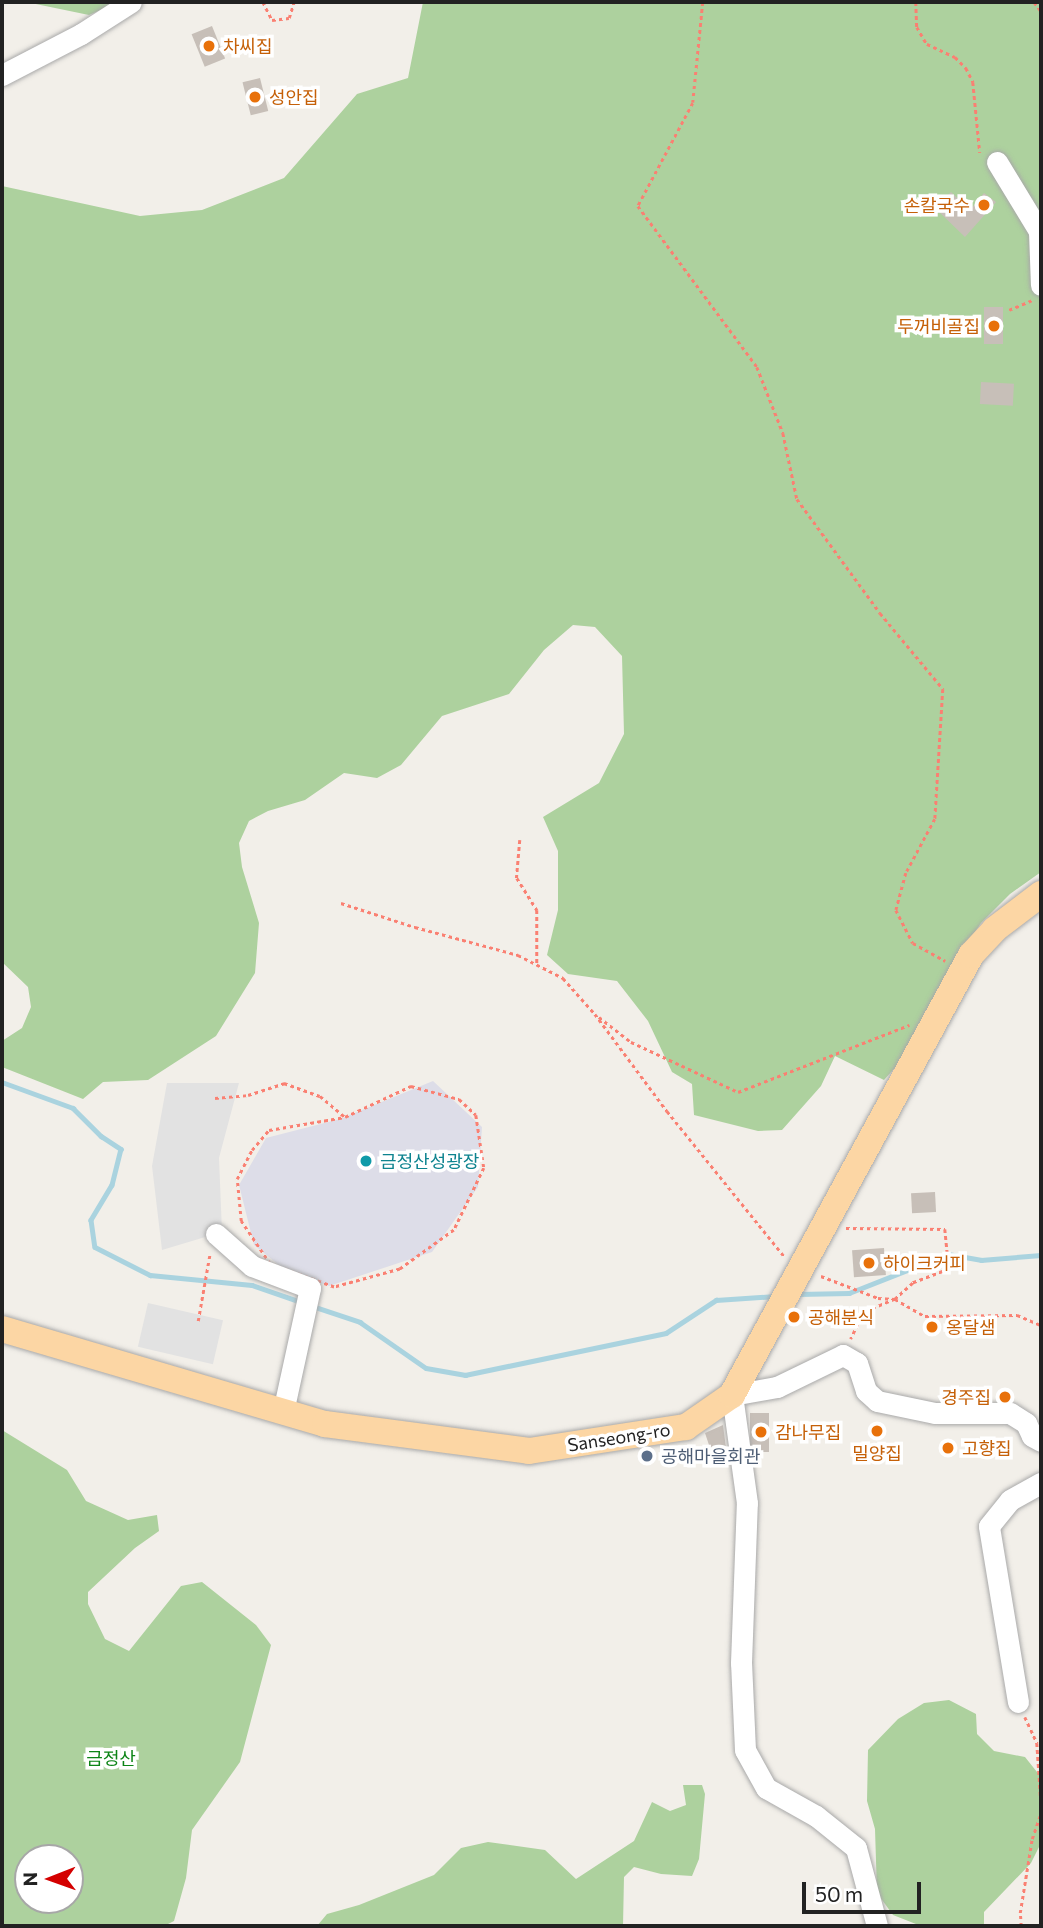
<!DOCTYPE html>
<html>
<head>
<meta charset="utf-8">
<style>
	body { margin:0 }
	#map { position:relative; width:1043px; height:1928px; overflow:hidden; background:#f2efe9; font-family:Commissioner,"Noto Sans KR",sans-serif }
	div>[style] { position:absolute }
	.forest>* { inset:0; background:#add19e }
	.parking>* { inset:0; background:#e2e2e2; transform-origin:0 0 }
	.plaza>* { inset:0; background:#dddde8 }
	.stream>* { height:4.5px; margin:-2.25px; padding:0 2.25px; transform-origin:2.25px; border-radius:2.25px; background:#aad3df }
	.building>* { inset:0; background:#c7bfb8; transform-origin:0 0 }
	.path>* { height:2.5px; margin-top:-1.25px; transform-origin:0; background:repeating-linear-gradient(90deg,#fa8072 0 3.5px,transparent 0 7px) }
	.roads { filter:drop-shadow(0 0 2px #a9a9a9) drop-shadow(0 0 2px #a9a9a9) }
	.minor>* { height:21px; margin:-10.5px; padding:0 10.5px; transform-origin:10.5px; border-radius:10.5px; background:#fff }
	.major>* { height:26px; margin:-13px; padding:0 13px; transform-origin:13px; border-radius:13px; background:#fcd6a4 }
	.dots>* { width:19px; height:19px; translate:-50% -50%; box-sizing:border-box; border:4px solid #fff; border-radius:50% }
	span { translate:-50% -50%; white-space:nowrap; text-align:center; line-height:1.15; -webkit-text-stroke:7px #fff; paint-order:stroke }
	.food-label { font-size:18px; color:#c56008 }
	.left { translate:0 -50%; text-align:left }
	.right { translate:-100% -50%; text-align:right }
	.culture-label { font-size:18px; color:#0d838f }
	.street-label { font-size:18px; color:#222 }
	.service-label { font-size:18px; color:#4e5e75 }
	.park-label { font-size:18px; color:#0c8416 }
	.frame { position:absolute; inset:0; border:4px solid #222; pointer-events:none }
	.north { position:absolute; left:14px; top:1844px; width:70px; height:70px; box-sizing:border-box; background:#fff; border:2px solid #a7a7a7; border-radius:50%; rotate:269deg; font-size:19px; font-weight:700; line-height:28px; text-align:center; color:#222 }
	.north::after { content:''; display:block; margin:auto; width:24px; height:32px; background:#d40000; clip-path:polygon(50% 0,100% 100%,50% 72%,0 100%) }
	.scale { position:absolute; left:802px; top:1882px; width:119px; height:32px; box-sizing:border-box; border:4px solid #222; border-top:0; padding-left:9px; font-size:21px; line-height:24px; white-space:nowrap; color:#222; -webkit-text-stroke:5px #fff; paint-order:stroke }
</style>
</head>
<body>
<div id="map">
	<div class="forest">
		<div style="clip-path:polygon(26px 2px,112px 2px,110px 6px,89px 15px)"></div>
		<div style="clip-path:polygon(423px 2px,1041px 2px,1041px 872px,1010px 894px,981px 923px,952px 966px,901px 1061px,884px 1080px,835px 1056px,821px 1086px,782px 1130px,758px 1131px,694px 1115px,692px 1084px,672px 1072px,648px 1021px,617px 981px,568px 974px,547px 955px,558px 910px,558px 851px,543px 817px,599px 783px,624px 734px,622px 656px,595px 627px,573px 625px,544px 650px,509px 694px,442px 716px,401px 765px,377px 778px,344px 773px,305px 800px,268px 811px,249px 821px,239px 843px,242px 867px,259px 923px,255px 973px,216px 1036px,148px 1080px,103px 1082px,83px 1099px,2px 1067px,2px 1041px,22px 1028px,31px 1007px,28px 987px,2px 962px,2px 186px,140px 216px,202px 210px,284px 178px,357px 94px,408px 78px)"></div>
		<div style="clip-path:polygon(evenodd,2px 1430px,67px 1470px,86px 1501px,128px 1520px,157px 1515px,159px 1531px,135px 1548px,88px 1592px,88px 1604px,105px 1639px,129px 1651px,181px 1586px,202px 1582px,256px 1625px,271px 1645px,240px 1762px,192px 1830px,186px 1878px,174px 1921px,164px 1926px,2px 1926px,2px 1430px,28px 1858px,70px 1858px,70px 1900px,28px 1900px,28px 1858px)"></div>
		<div style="clip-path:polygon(949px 1700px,976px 1714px,977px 1734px,994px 1751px,1025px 1757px,1041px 1777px,1041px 1843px,1031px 1863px,984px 1912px,984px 1926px,921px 1926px,893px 1915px,877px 1893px,875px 1829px,867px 1801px,868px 1750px,898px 1719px,924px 1703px)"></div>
		<div style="clip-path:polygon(683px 1785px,702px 1785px,705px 1794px,699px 1859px,692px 1876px,661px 1874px,634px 1867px,624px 1877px,623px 1926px,317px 1926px,327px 1914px,359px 1905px,434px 1875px,461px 1848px,488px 1842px,545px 1850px,576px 1879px,634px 1841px,652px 1802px,670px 1811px,686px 1805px)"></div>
	</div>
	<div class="parking">
		<div style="clip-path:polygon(167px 1083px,239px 1083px,219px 1158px,222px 1232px,162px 1250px,152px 1166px)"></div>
		<div style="left:148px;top:1303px;width:77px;height:45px;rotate:13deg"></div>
	</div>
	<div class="plaza">
		<div style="clip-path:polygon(433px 1081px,482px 1127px,478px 1187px,432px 1252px,329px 1286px,285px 1270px,254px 1245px,239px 1185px,266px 1138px,340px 1119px)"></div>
	</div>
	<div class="stream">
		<div style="left:2px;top:1082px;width:76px;rotate:20.1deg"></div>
		<div style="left:73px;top:1108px;width:40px;rotate:45deg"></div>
		<div style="left:101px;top:1136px;width:24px;rotate:33deg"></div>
		<div style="left:121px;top:1149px;width:37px;rotate:104deg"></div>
		<div style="left:112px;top:1185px;width:41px;rotate:121deg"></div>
		<div style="left:91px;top:1220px;width:27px;rotate:82deg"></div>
		<div style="left:95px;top:1247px;width:62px;rotate:27deg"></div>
		<div style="left:150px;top:1275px;width:102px;rotate:5.6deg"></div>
		<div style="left:252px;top:1285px;width:52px;rotate:19.1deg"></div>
		<div style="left:798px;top:1294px;width:51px;rotate:-1.1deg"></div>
		<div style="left:849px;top:1293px;width:106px;rotate:-21.5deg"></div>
		<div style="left:948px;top:1254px;width:34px;rotate:10deg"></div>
		<div style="left:981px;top:1260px;width:60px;rotate:-4.8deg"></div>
		<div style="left:312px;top:1306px;width:51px;rotate:18.4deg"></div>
		<div style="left:360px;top:1322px;width:80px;rotate:34.9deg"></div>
		<div style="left:426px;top:1368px;width:40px;rotate:10deg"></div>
		<div style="left:465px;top:1375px;width:205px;rotate:-11.8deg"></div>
		<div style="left:666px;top:1333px;width:60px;rotate:-33.4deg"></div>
		<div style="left:716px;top:1300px;width:60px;rotate:-3.8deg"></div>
	</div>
	<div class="building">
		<div style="left:212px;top:26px;width:35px;height:22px;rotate:68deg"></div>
		<div style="left:260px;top:78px;width:34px;height:18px;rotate:76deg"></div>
		<div style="clip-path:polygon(951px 192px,970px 210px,984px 193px,996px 202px,965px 237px,935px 208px)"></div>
		<div style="left:984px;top:307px;width:19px;height:37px"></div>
		<div style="left:981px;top:382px;width:33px;height:22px;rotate:3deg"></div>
		<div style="left:935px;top:1192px;width:20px;height:24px;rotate:87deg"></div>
		<div style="left:884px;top:1248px;width:27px;height:32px;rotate:86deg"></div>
		<div style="left:750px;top:1413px;width:19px;height:39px"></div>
		<div style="clip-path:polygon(723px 1425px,727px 1456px,714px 1460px,705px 1433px)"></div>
	</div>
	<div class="path">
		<div style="left:263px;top:2px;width:20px;rotate:63deg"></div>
		<div style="left:272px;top:20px;width:17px;rotate:-7deg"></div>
		<div style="left:289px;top:18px;width:17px;rotate:-73deg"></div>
		<div style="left:703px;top:2px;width:101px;rotate:95.7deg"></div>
		<div style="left:693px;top:103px;width:117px;rotate:118.1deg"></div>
		<div style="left:638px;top:206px;width:200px;rotate:53.5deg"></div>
		<div style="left:757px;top:367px;width:71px;rotate:68.5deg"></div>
		<div style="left:783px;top:433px;width:67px;rotate:78deg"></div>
		<div style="left:797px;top:499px;width:141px;rotate:53.9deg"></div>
		<div style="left:880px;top:613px;width:99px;rotate:50.3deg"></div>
		<div style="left:943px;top:689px;width:130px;rotate:93.5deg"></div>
		<div style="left:935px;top:819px;width:61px;rotate:118.2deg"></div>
		<div style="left:906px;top:873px;width:38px;rotate:105deg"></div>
		<div style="left:896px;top:910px;width:37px;rotate:63deg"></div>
		<div style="left:913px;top:943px;width:37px;rotate:29deg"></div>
		<div style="left:916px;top:2px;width:25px;rotate:88deg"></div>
		<div style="left:917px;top:27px;width:20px;rotate:60deg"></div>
		<div style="left:927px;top:44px;width:31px;rotate:25deg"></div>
		<div style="left:955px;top:57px;width:16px;rotate:45deg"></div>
		<div style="left:966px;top:68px;width:16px;rotate:63deg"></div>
		<div style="left:973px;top:82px;width:71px;rotate:84.4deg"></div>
		<div style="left:1034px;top:2px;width:11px;rotate:52deg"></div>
		<div style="left:1009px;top:310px;width:25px;rotate:-23deg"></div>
		<div style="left:520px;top:840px;width:38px;rotate:95deg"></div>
		<div style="left:517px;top:878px;width:38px;rotate:58deg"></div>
		<div style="left:537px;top:910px;width:54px;rotate:90deg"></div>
		<div style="left:341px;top:903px;width:78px;rotate:18deg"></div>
		<div style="left:415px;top:927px;width:107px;rotate:15.2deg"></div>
		<div style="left:518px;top:955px;width:51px;rotate:27.1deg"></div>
		<div style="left:563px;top:978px;width:48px;rotate:48.4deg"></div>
		<div style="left:595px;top:1014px;width:121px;rotate:53.4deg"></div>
		<div style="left:667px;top:1111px;width:186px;rotate:51.1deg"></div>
		<div style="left:599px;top:1017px;width:41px;rotate:38deg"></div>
		<div style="left:631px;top:1042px;width:118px;rotate:25deg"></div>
		<div style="left:738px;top:1092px;width:184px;rotate:-21.4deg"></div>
		<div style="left:411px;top:1086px;width:50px;rotate:15.2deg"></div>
		<div style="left:459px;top:1099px;width:23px;rotate:43deg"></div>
		<div style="left:476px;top:1115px;width:54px;rotate:81.4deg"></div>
		<div style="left:484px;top:1168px;width:69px;rotate:115.8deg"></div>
		<div style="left:454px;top:1230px;width:67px;rotate:144.2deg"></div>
		<div style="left:400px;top:1269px;width:68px;rotate:164.7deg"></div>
		<div style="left:334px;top:1287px;width:68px;rotate:-160.2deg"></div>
		<div style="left:270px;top:1264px;width:52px;rotate:-124deg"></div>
		<div style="left:241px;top:1221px;width:42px;rotate:-95.4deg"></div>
		<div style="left:237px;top:1179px;width:33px;rotate:-63deg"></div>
		<div style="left:252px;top:1150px;width:26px;rotate:-50deg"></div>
		<div style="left:269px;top:1130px;width:77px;rotate:-9.7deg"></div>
		<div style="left:345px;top:1117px;width:73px;rotate:-25.2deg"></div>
		<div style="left:215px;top:1098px;width:33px;rotate:-5deg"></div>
		<div style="left:248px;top:1095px;width:38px;rotate:-18deg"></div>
		<div style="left:284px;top:1083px;width:38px;rotate:20deg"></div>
		<div style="left:320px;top:1096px;width:33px;rotate:40deg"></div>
		<div style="left:846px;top:1228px;width:99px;rotate:0.6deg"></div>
		<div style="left:945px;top:1229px;width:40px;rotate:84.3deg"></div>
		<div style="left:949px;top:1269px;width:39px;rotate:159deg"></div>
		<div style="left:913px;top:1283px;width:24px;rotate:138deg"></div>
		<div style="left:895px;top:1299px;width:34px;rotate:157deg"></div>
		<div style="left:864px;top:1312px;width:30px;rotate:116deg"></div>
		<div style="left:821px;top:1276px;width:61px;rotate:21.1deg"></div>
		<div style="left:878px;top:1298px;width:17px;rotate:3deg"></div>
		<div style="left:895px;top:1299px;width:34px;rotate:30deg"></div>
		<div style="left:925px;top:1316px;width:92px;rotate:-0.6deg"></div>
		<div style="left:1017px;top:1315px;width:26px;rotate:23deg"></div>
		<div style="left:198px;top:1321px;width:69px;rotate:-80deg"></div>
		<div style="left:1025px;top:1717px;width:29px;rotate:65deg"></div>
		<div style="left:1037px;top:1743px;width:59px;rotate:86.1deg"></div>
		<div style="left:1021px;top:1926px;width:13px;rotate:-94deg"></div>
		<div style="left:1020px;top:1913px;width:75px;rotate:-80.8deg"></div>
		<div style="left:1032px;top:1839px;width:28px;rotate:-71deg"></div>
	</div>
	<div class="roads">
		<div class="minor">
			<div style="left:2px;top:75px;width:89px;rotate:-27.4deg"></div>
			<div style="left:81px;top:34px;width:59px;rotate:-32.6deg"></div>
			<div style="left:997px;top:162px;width:81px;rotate:58.7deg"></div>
			<div style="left:1039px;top:231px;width:54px;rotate:87.9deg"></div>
			<div style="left:216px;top:1234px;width:48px;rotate:41.6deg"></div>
			<div style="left:252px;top:1266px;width:62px;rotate:20.8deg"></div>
			<div style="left:310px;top:1288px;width:127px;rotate:102.3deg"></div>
			<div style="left:1018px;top:1702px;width:178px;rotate:-99.4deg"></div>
			<div style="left:989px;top:1526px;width:33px;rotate:-51deg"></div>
			<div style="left:1010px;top:1500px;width:35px;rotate:-29deg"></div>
			<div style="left:877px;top:1926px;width:81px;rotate:-105.1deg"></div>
			<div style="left:856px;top:1848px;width:51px;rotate:-141.3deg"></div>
			<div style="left:816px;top:1816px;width:57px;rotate:-150.8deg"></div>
			<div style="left:766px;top:1788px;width:43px;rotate:-118.9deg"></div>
			<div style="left:745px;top:1750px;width:87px;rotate:-92.6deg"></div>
			<div style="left:741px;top:1663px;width:160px;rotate:-87.9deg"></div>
			<div style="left:747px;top:1503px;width:109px;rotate:-97.9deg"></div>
			<div style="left:732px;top:1395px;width:46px;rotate:-10.1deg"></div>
			<div style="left:777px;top:1387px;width:73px;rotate:-25.9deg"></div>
			<div style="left:843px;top:1355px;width:16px;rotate:30deg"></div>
			<div style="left:857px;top:1363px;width:29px;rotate:72deg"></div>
			<div style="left:866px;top:1391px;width:15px;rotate:42deg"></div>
			<div style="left:877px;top:1401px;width:59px;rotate:11.7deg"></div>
			<div style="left:935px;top:1413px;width:75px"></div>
			<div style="left:1010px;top:1413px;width:19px;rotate:32deg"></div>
			<div style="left:1026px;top:1423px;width:14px;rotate:65deg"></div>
			<div style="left:1032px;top:1436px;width:10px;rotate:29deg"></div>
		</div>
		<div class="major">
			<div style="left:2px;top:1329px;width:337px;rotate:16.4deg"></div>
			<div style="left:325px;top:1424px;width:206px;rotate:7.5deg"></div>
			<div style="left:529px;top:1451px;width:159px;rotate:-8.7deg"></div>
			<div style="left:686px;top:1427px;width:56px;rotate:-34.8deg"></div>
			<div style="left:732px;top:1395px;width:501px;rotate:-61.49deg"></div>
			<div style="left:971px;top:955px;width:35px;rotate:-47deg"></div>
			<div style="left:995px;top:929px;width:58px;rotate:-37.3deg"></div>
		</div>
	</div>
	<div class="dots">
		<div style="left:209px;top:46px;background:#e8710a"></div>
		<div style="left:255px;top:97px;background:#e8710a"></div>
		<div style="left:984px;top:205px;background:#e8710a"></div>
		<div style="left:994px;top:326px;background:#e8710a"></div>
		<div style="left:366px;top:1161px;background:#0f9aa8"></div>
		<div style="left:869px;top:1263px;background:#e8710a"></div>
		<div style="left:794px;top:1317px;background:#e8710a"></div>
		<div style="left:932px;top:1327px;background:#e8710a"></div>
		<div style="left:1005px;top:1397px;background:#e8710a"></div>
		<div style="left:877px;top:1431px;background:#e8710a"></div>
		<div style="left:761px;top:1432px;background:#e8710a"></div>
		<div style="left:948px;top:1448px;background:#e8710a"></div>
		<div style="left:647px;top:1456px;background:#5c6f8a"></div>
	</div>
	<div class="food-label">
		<span class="left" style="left:223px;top:46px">차씨집</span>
		<span class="left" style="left:269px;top:97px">성안집</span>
		<span class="right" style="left:970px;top:205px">손칼국수</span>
		<span class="right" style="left:980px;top:326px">두꺼비골집</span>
		<span class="left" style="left:883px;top:1263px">하이크커피</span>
		<span class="left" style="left:808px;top:1317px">공해분식</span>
		<span class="left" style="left:946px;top:1327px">옹달샘</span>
		<span class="right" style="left:991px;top:1397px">경주집</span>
		<span class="left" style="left:775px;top:1432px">감나무집</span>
		<span class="left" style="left:962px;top:1448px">고향집</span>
		<span style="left:877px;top:1453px">밀양집</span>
	</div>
	<div class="culture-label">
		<span class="left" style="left:380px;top:1161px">금정산성광장</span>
	</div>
	<div class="street-label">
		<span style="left:619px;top:1437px;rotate:-9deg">Sanseong-ro</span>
	</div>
	<div class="service-label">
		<span class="left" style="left:661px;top:1456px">공해마을회관</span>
	</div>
	<div class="park-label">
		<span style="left:111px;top:1758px">금정산</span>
	</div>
	<div class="frame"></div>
	<div class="north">N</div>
	<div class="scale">50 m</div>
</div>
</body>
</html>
